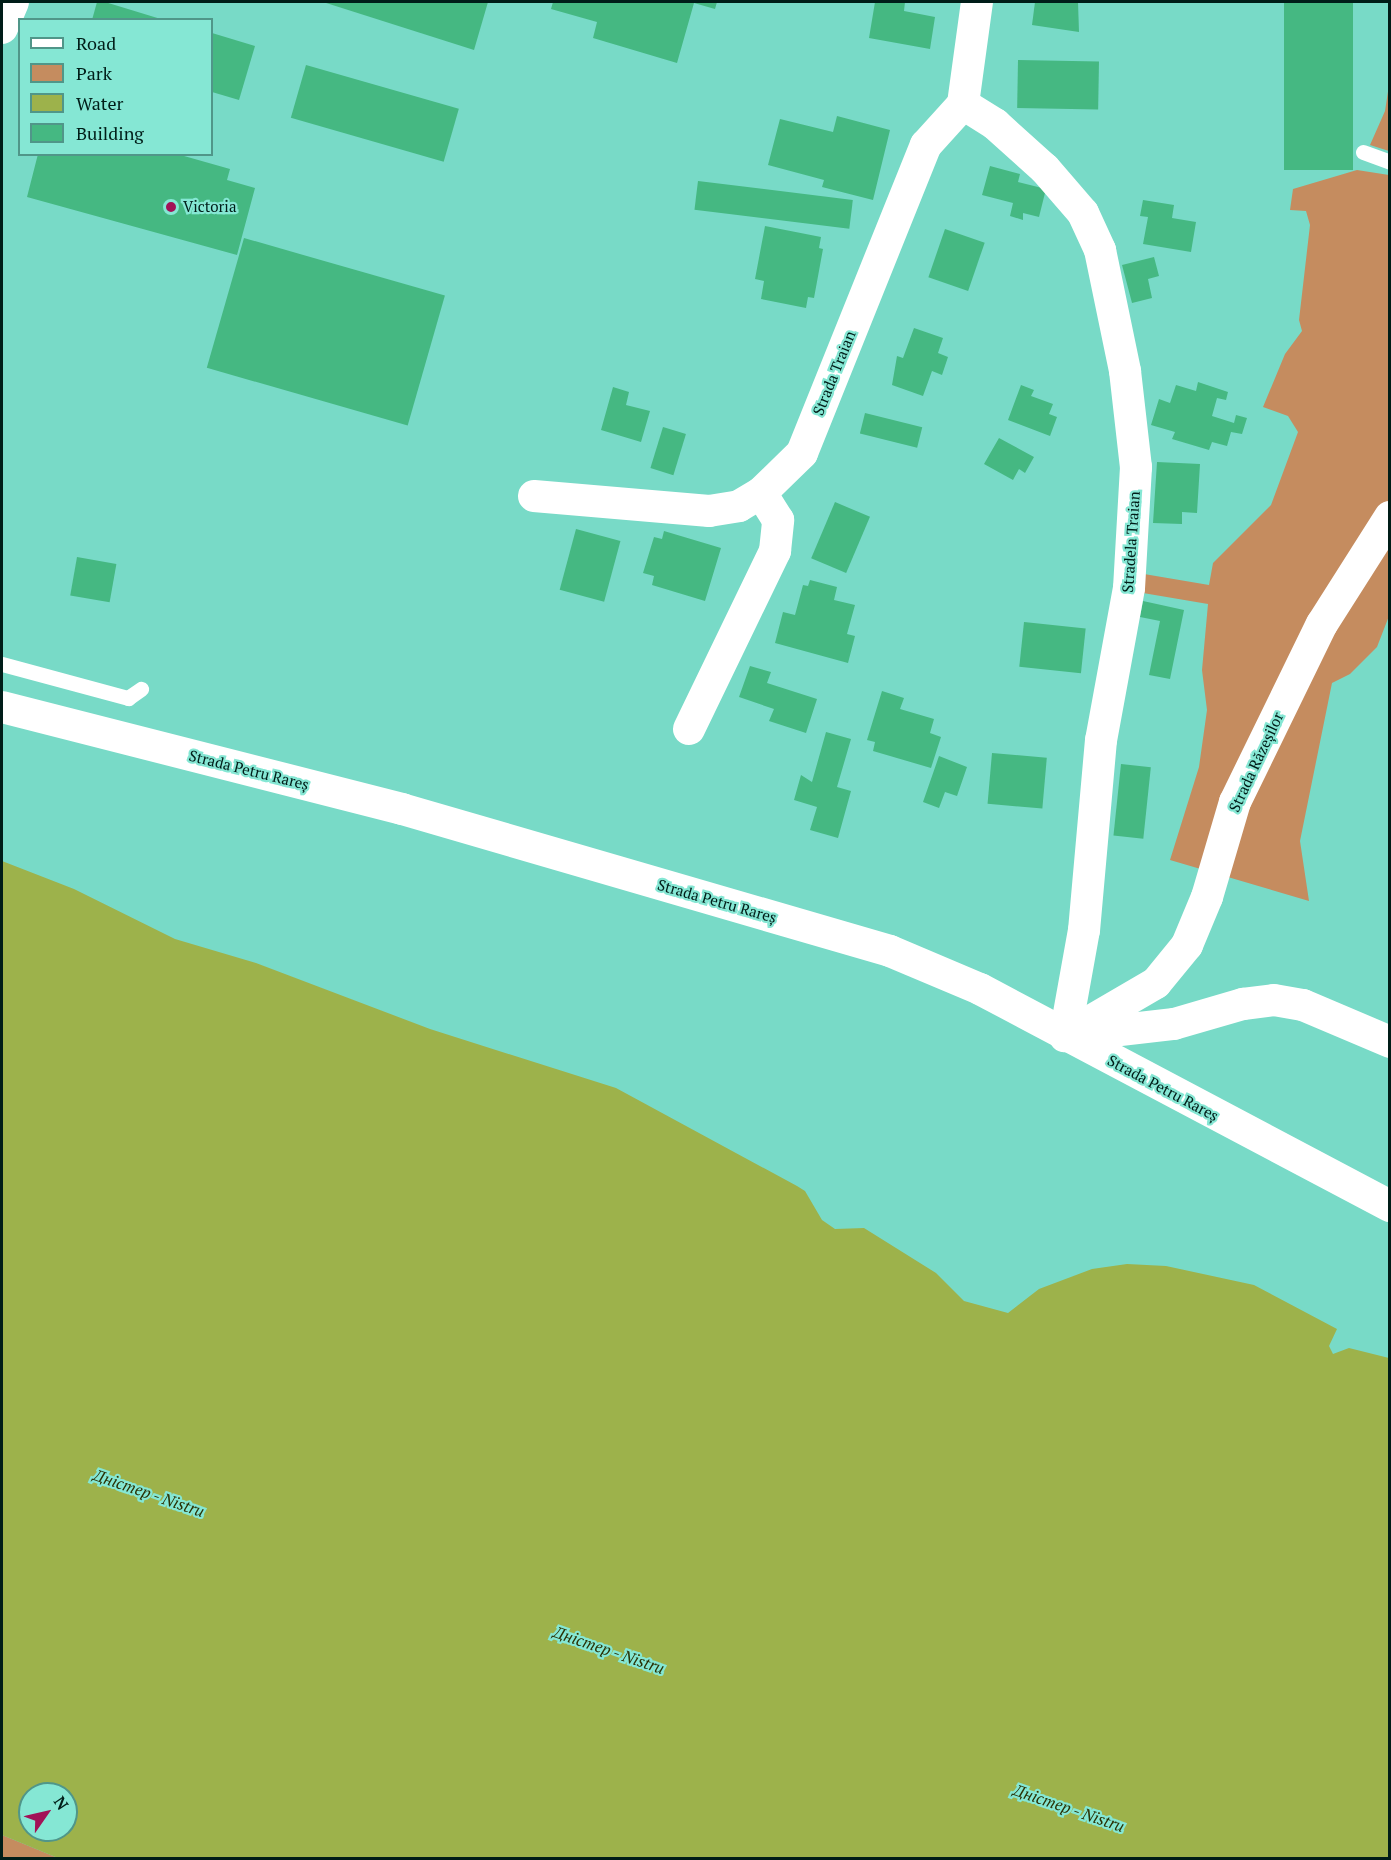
<!DOCTYPE html>
<html>
<head>
<meta charset="utf-8">
<style>
	body { margin:0 }
	#map { position:relative; width:1391px; height:1860px; overflow:hidden; background:#78dac7; font-family:"PT Serif",serif }
	div>[style] { position:absolute }
	.green>* { inset:0; background:#c58c5f }
	.water>* { inset:0; background:#9db24b }
	.building>* { inset:0; background:#45b882; transform-origin:0 0 }
	.lane>* { height:15px; margin:-7.5px; padding:0 7.5px; transform-origin:7.5px; border-radius:7.5px; background:#fff }
	.street>* { height:32px; margin:-16px; padding:0 16px; transform-origin:16px; border-radius:16px; background:#fff }
	.dots>* { width:16px; height:16px; translate:-50% -50%; box-sizing:border-box; border:3px solid #85e7d4; border-radius:50% }
	span { translate:-50% -50%; white-space:nowrap; text-align:center; line-height:1.15; -webkit-text-stroke:4.5px #85e7d4; paint-order:stroke }
	.poi-label { font-size:15px; color:#001d18 }
	.left { translate:0 -50%; text-align:left }
	.street-label { font-size:15px; color:#001d18 }
	.water-label { font-size:16px; color:#2a3206; font-style:italic }
	.frame { position:absolute; inset:0; border:3px solid #001d18; pointer-events:none }
	.legend { position:absolute; left:18px; top:18px; width:195px; height:138px; box-sizing:border-box; background:#85e7d4; border:2px solid #509689; margin:0; padding:8px 10px; list-style:none; font-size:18px; color:#001d18 }
	.legend li { display:flex; align-items:center; gap:12px; height:30px }
	.legend b { width:30px; border:2px solid #509689 }
	.north { position:absolute; left:18px; top:1782px; width:60px; height:60px; box-sizing:border-box; background:#85e7d4; border:2px solid #509689; border-radius:50%; rotate:56deg; font-size:16px; font-weight:700; line-height:24px; text-align:center; color:#001d18 }
	.north::after { content:''; display:block; margin:auto; width:21px; height:27px; background:#a21257; clip-path:polygon(50% 0,100% 100%,50% 72%,0 100%) }
</style>
</head>
<body>
<div id="map">
	<div class="green">
		<div style="clip-path:polygon(1389px 85px,1389px 151px,1370px 145px,1385px 111px)"></div>
		<div style="clip-path:polygon(1357px 170px,1389px 175px,1389px 616px,1377px 647px,1350px 674px,1332px 683px,1300px 841px,1309px 901px,1170px 860px,1199px 767px,1207px 710px,1202px 670px,1208px 604px,1143px 593px,1144px 574px,1209px 585px,1213px 563px,1271px 505px,1298px 432px,1288px 416px,1263px 407px,1285px 354px,1302px 331px,1299px 320px,1310px 225px,1306px 211px,1290px 210px,1293px 189px)"></div>
		<div style="clip-path:polygon(2px 1835px,58px 1858px,2px 1858px)"></div>
	</div>
	<div class="water">
		<div style="clip-path:polygon(evenodd,2px 861px,74px 889px,175px 939px,256px 963px,430px 1029px,616px 1088px,797px 1186px,805px 1191px,822px 1220px,835px 1229px,864px 1228px,936px 1273px,964px 1301px,1008px 1313px,1039px 1289px,1092px 1269px,1127px 1264px,1166px 1266px,1254px 1285px,1337px 1329px,1329px 1346px,1333px 1354px,1349px 1348px,1389px 1358px,1389px 1858px,58px 1858px,2px 1835px,2px 861px,30px 1794px,66px 1794px,66px 1830px,30px 1830px,30px 1794px)"></div>
	</div>
	<div class="building">
		<div style="clip-path:polygon(97px 2px,105px 2px,164px 20px,92px 20px)"></div>
		<div style="clip-path:polygon(323px 2px,488px 2px,474px 50px)"></div>
		<div style="clip-path:polygon(553px 2px,717px 2px,715px 9px,694px 3px,677px 63px,593px 38px,597px 22px,551px 9px)"></div>
		<div style="clip-path:polygon(875px 2px,905px 2px,904px 11px,935px 17px,930px 49px,869px 38px)"></div>
		<div style="clip-path:polygon(1035px 2px,1078px 2px,1079px 32px,1032px 25px)"></div>
		<div style="left:1284px;top:2px;width:69px;height:168px"></div>
		<div style="clip-path:polygon(212px 33px,255px 46px,239px 100px,212px 92px)"></div>
		<div style="left:1018px;top:60px;width:81px;height:48px;rotate:1deg"></div>
		<div style="left:306px;top:65px;width:159px;height:55px;rotate:16deg"></div>
		<div style="clip-path:polygon(837px 116px,890px 130px,873px 200px,822px 187px,824px 180px,768px 165px,780px 119px,833px 132px)"></div>
		<div style="clip-path:polygon(38px 154px,177px 154px,230px 169px,227px 180px,255px 188px,237px 255px,27px 197px)"></div>
		<div style="clip-path:polygon(990px 166px,1020px 174px,1018px 182px,1046px 189px,1039px 217px,1023px 213px,1023px 220px,1010px 216px,1013px 203px,982px 195px)"></div>
		<div style="left:698px;top:181px;width:156px;height:29px;rotate:7deg"></div>
		<div style="clip-path:polygon(1143px 200px,1174px 205px,1172px 218px,1196px 222px,1191px 252px,1143px 244px,1148px 217px,1140px 216px)"></div>
		<div style="clip-path:polygon(765px 226px,821px 237px,819px 248px,823px 249px,814px 298px,808px 297px,806px 308px,761px 299px,764px 281px,755px 279px)"></div>
		<div style="left:945px;top:229px;width:42px;height:51px;rotate:19deg"></div>
		<div style="left:244px;top:238px;width:209px;height:135px;rotate:16deg"></div>
		<div style="clip-path:polygon(1154px 257px,1159px 276px,1148px 279px,1152px 298px,1132px 303px,1122px 265px)"></div>
		<div style="clip-path:polygon(914px 328px,943px 338px,938px 353px,948px 357px,942px 375px,932px 371px,923px 396px,892px 385px,897px 356px,903px 358px)"></div>
		<div style="clip-path:polygon(1198px 382px,1228px 392px,1226px 400px,1217px 398px,1212px 416px,1234px 423px,1236px 415px,1247px 418px,1242px 434px,1231px 432px,1227px 446px,1212px 442px,1209px 450px,1172px 439px,1175px 432px,1151px 425px,1159px 399px,1170px 403px,1176px 385px,1196px 391px)"></div>
		<div style="clip-path:polygon(1021px 385px,1034px 390px,1031px 396px,1053px 404px,1049px 414px,1057px 417px,1050px 436px,1008px 420px)"></div>
		<div style="clip-path:polygon(613px 387px,629px 392px,626px 405px,650px 411px,641px 442px,601px 430px)"></div>
		<div style="left:865px;top:413px;width:59px;height:21px;rotate:14deg"></div>
		<div style="left:663px;top:427px;width:24px;height:43px;rotate:17deg"></div>
		<div style="clip-path:polygon(999px 438px,1034px 457px,1025px 473px,1019px 469px,1013px 480px,984px 464px)"></div>
		<div style="clip-path:polygon(1157px 462px,1200px 464px,1197px 513px,1182px 512px,1182px 524px,1153px 523px)"></div>
		<div style="left:835px;top:502px;width:38px;height:61px;rotate:23deg"></div>
		<div style="left:576px;top:529px;width:46px;height:63px;rotate:15deg"></div>
		<div style="clip-path:polygon(664px 531px,721px 548px,705px 601px,652px 585px,654px 576px,643px 573px,654px 537px,662px 539px)"></div>
		<div style="left:77px;top:557px;width:40px;height:39px;rotate:10deg"></div>
		<div style="clip-path:polygon(810px 580px,837px 587px,834px 600px,855px 605px,847px 634px,855px 636px,848px 663px,775px 643px,783px 612px,795px 615px,803px 585px,808px 586px)"></div>
		<div style="clip-path:polygon(1143px 601px,1184px 610px,1170px 679px,1149px 675px,1160px 621px,1140px 617px)"></div>
		<div style="left:1024px;top:622px;width:62px;height:45px;rotate:6deg"></div>
		<div style="clip-path:polygon(750px 666px,771px 672px,767px 683px,817px 699px,806px 733px,769px 721px,774px 709px,739px 697px)"></div>
		<div style="clip-path:polygon(882px 691px,904px 698px,900px 709px,934px 719px,930px 733px,941px 737px,931px 768px,873px 751px,875px 742px,867px 740px)"></div>
		<div style="clip-path:polygon(826px 732px,851px 739px,837px 787px,851px 791px,838px 838px,810px 830px,817px 807px,794px 800px,801px 775px,812px 782px)"></div>
		<div style="left:992px;top:753px;width:55px;height:51px;rotate:5deg"></div>
		<div style="clip-path:polygon(939px 756px,967px 767px,957px 796px,945px 792px,939px 808px,923px 802px)"></div>
		<div style="left:1121px;top:764px;width:30px;height:72px;rotate:6deg"></div>
	</div>
	<div class="lane">
		<div style="left:1363px;top:152px;width:29px;rotate:20deg"></div>
		<div style="left:2px;top:664px;width:131px;rotate:15.1deg"></div>
		<div style="left:128px;top:698px;width:16px;rotate:-35deg"></div>
	</div>
	<div class="street">
		<div style="left:2px;top:28px;width:28px;rotate:-67deg"></div>
		<div style="left:963px;top:104px;width:38px;rotate:32deg"></div>
		<div style="left:995px;top:124px;width:67px;rotate:42deg"></div>
		<div style="left:1045px;top:169px;width:58px;rotate:49.2deg"></div>
		<div style="left:1083px;top:213px;width:41px;rotate:65.3deg"></div>
		<div style="left:1100px;top:250px;width:124px;rotate:78.3deg"></div>
		<div style="left:1125px;top:371px;width:97px;rotate:83.5deg"></div>
		<div style="left:1136px;top:467px;width:121px;rotate:93.3deg"></div>
		<div style="left:1129px;top:588px;width:155px;rotate:100.4deg"></div>
		<div style="left:1101px;top:740px;width:191px;rotate:95.1deg"></div>
		<div style="left:1084px;top:930px;width:108px;rotate:100.2deg"></div>
		<div style="left:534px;top:496px;width:176px;rotate:4.9deg"></div>
		<div style="left:709px;top:511px;width:30px;rotate:-9deg"></div>
		<div style="left:739px;top:506px;width:26px;rotate:-31deg"></div>
		<div style="left:2px;top:707px;width:413px;rotate:14.3deg"></div>
		<div style="left:402px;top:809px;width:508px;rotate:16.22deg"></div>
		<div style="left:890px;top:951px;width:98px;rotate:22.9deg"></div>
		<div style="left:980px;top:989px;width:464px;rotate:27.9deg"></div>
		<div style="left:689px;top:729px;width:198px;rotate:-64.2deg"></div>
		<div style="left:775px;top:551px;width:31px;rotate:-84deg"></div>
		<div style="left:778px;top:520px;width:32px;rotate:-122deg"></div>
		<div style="left:761px;top:493px;width:57px;rotate:-44.3deg"></div>
		<div style="left:802px;top:453px;width:332px;rotate:-68.1deg"></div>
		<div style="left:926px;top:145px;width:55px;rotate:-47.9deg"></div>
		<div style="left:963px;top:104px;width:103px;rotate:-82.2deg"></div>
		<div style="left:1077px;top:1035px;width:98px;rotate:-6.5deg"></div>
		<div style="left:1174px;top:1024px;width:72px;rotate:-16.2deg"></div>
		<div style="left:1243px;top:1004px;width:31px;rotate:-7deg"></div>
		<div style="left:1274px;top:1000px;width:29px;rotate:10deg"></div>
		<div style="left:1303px;top:1005px;width:95px;rotate:23deg"></div>
		<div style="left:1065px;top:1036px;width:105px;rotate:-30.2deg"></div>
		<div style="left:1156px;top:983px;width:49px;rotate:-50.8deg"></div>
		<div style="left:1187px;top:945px;width:52px;rotate:-67.4deg"></div>
		<div style="left:1207px;top:897px;width:99px;rotate:-73.6deg"></div>
		<div style="left:1235px;top:802px;width:198px;rotate:-64deg"></div>
		<div style="left:1322px;top:624px;width:127px;rotate:-57.6deg"></div>
	</div>
	<div class="dots">
		<div style="left:171px;top:207px;background:#a21257"></div>
	</div>
	<div class="poi-label">
		<span class="left" style="left:183px;top:207px">Victoria</span>
	</div>
	<div class="street-label">
		<span style="left:834px;top:373px;rotate:-68deg">Strada Traian</span>
		<span style="left:1131px;top:542px;rotate:-86deg">Stradela Traian</span>
		<span style="left:1256px;top:762px;rotate:-65deg">Strada Răzeșilor</span>
		<span style="left:249px;top:770px;rotate:14deg">Strada Petru Rareș</span>
		<span style="left:717px;top:901px;rotate:16deg">Strada Petru Rareș</span>
		<span style="left:1163px;top:1088px;rotate:28deg">Strada Petru Rareș</span>
	</div>
	<div class="water-label">
		<span style="left:149px;top:1493px;rotate:19deg">Дністер - Nistru</span>
		<span style="left:609px;top:1650px;rotate:19deg">Дністер - Nistru</span>
		<span style="left:1069px;top:1808px;rotate:19deg">Дністер - Nistru</span>
	</div>
	<div class="frame"></div>
	<ul class="legend">
	<li><b style="height:8px;background:#fff"></b>Road</li>
	<li><b style="height:16px;background:#c58c5f"></b>Park</li>
	<li><b style="height:16px;background:#9db24b"></b>Water</li>
	<li><b style="height:16px;background:#45b882"></b>Building</li>
	</ul>
	<div class="north">N</div>
</div>
</body>
</html>
